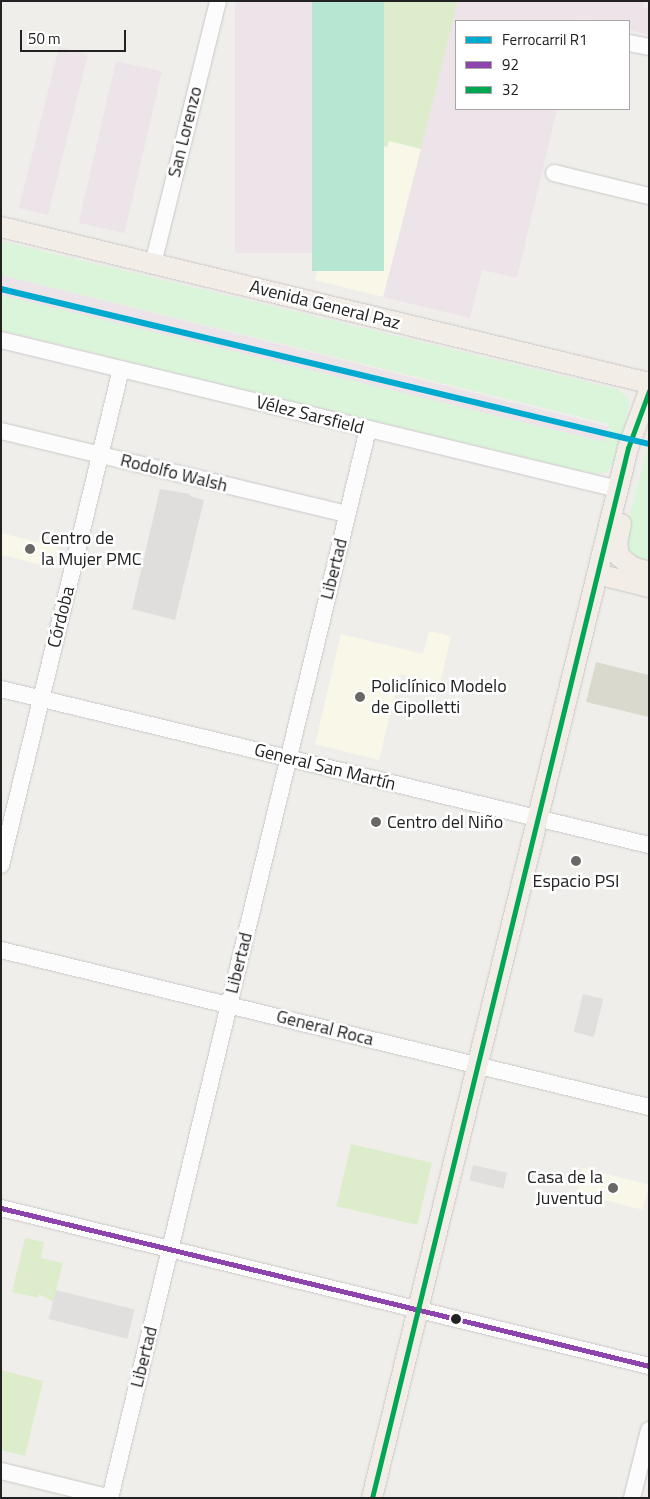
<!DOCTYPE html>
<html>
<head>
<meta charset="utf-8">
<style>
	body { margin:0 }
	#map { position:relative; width:650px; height:1499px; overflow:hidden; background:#f0eeeb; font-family:"Titillium Web",sans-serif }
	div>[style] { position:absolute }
	.residential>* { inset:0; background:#dfdedc }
	.industrial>* { inset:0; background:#ede4e9; transform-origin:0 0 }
	.education>* { inset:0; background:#f8f7e8; transform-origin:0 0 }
	.construction>* { inset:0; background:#d9d9cd }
	.grass>* { inset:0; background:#ddeccb; transform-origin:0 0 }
	.park>* { inset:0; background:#daf5da }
	.pitch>* { inset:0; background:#b7e6d2; transform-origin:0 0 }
	.parking>* { inset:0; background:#e0dfde; transform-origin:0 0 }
	.roads { filter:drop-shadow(0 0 1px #c9c8c7) drop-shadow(0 0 1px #c9c8c7) }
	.minor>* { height:16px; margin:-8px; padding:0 8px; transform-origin:8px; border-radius:8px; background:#fdfcfc }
	.major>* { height:20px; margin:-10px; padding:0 10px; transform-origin:10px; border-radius:10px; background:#f3ede7 }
	.bus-1>* { height:5px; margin:-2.5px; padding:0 2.5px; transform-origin:2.5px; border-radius:2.5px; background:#8e44ad }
	.bus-2>* { height:5px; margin:-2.5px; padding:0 2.5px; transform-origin:2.5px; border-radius:2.5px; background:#00a651 }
	.rail-1>* { height:6px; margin:-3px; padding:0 3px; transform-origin:3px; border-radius:3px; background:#00a9ce }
	.dots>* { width:14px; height:14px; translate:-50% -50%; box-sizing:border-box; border:2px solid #fff; border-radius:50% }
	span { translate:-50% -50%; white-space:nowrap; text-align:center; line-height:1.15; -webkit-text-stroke:5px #fff; paint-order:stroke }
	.street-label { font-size:18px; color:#222 }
	.poi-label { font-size:18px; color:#222 }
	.left { translate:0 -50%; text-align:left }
	.right { translate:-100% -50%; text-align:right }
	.frame { position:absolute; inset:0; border:2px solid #222; pointer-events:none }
	.legend { position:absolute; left:455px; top:20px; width:175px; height:90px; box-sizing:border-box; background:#fff; border:1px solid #a7a7a7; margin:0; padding:6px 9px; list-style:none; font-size:15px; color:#222 }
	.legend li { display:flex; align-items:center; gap:10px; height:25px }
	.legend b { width:25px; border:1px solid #a7a7a7 }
	.scale { position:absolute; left:20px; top:30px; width:106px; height:22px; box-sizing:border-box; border:2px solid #222; border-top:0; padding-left:6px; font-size:15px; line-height:18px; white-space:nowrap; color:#222; -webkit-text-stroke:4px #fff; paint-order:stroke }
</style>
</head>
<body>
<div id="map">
	<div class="residential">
		<div style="clip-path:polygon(160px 489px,190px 494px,190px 496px,204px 500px,175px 620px,132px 609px)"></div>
	</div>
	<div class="industrial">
		<div style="left:235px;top:1px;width:77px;height:252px"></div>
		<div style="clip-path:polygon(458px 1px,644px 1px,643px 8px,649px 9px,649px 35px,629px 30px,629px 21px,579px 19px,578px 21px,456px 21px,456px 109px,557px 109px,517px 278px,482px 270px,470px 318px,383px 297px)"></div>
		<div style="left:59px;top:47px;width:30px;height:166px;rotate:14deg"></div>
		<div style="left:116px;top:61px;width:47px;height:166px;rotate:13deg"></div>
		<div style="left:1px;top:275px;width:627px;height:20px;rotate:14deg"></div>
	</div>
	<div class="education">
		<div style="clip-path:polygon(350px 137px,387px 147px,389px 140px,421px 149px,383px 297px,315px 280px)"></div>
		<div style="left:1px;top:533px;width:59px;height:21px;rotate:14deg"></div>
		<div style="clip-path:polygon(429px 631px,451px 636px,440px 683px,400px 674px,379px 760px,315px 744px,341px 634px,423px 654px)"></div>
		<div style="left:583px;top:1168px;width:68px;height:26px;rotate:14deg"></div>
	</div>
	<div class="construction">
		<div style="clip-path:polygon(596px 662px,649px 675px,649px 717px,586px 702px)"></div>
	</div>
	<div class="grass">
		<div style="clip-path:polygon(384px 1px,458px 1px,421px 149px,389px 141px,387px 147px,350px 137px)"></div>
		<div style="left:351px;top:1144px;width:83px;height:64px;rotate:13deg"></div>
		<div style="clip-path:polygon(25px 1238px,44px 1242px,41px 1258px,63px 1263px,53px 1302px,39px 1294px,38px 1298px,12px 1292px)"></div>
		<div style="clip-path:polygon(1px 1370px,43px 1381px,25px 1456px,1px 1450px)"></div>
	</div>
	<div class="park">
		<div style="clip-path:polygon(1px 241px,617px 389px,628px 398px,629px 406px,617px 459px,606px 472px,594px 474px,1px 330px,1px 295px,605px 442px,609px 424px,1px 275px)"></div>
		<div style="clip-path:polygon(649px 442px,649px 563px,636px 560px,622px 544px)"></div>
	</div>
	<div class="pitch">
		<div style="left:312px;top:1px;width:72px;height:270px"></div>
	</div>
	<div class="parking">
		<div style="left:583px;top:994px;width:21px;height:39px;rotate:14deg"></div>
		<div style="left:473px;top:1165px;width:35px;height:16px;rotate:13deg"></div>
		<div style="left:56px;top:1290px;width:81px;height:30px;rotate:14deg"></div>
	</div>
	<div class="roads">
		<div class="minor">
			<div style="left:629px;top:43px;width:20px;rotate:11deg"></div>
			<div style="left:554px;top:173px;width:98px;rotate:13.6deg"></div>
			<div style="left:153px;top:264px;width:271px;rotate:-76.1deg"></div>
			<div style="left:1px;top:340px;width:635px;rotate:13.58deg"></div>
			<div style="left:1px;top:431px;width:356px;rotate:13.5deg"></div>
			<div style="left:1px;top:689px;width:667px;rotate:13.54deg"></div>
			<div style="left:1px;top:865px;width:510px;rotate:-76.4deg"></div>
			<div style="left:1px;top:950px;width:667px;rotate:13.62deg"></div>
			<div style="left:1px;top:1208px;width:667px;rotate:13.7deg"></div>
			<div style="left:1px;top:1471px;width:113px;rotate:13.8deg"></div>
			<div style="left:110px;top:1498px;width:1100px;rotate:-76.43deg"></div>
			<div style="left:632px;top:1498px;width:70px;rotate:-76deg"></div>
		</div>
		<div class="major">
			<div style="left:1px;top:227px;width:667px;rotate:13.54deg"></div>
			<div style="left:621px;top:524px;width:19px;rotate:102deg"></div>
			<div style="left:617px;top:543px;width:13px;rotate:81deg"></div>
			<div style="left:619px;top:556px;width:17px;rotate:40deg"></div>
			<div style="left:632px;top:567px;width:18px;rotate:16deg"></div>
			<div style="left:597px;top:574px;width:54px;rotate:14deg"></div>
			<div style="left:372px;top:1498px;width:1081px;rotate:-76.3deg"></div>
			<div style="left:628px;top:448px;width:61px;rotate:-69.8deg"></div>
		</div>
	</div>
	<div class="bus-1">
		<div style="left:1px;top:1208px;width:667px;rotate:13.7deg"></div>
	</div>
	<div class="bus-2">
		<div style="left:372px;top:1498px;width:1081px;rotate:-76.3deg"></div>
		<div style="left:628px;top:448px;width:61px;rotate:-69.8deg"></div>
	</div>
	<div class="rail-1">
		<div style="left:1px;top:289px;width:666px;rotate:13.45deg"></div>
	</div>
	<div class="dots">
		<div style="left:30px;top:549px;background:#6a6968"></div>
		<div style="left:360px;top:697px;background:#6a6968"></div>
		<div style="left:376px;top:822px;background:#6a6968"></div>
		<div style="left:576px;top:861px;background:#6a6968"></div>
		<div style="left:613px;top:1188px;background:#6a6968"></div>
		<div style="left:456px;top:1319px;background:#222"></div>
	</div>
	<div class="street-label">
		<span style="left:185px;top:132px;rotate:-76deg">San Lorenzo</span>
		<span style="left:325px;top:305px;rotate:14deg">Avenida General Paz</span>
		<span style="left:310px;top:415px;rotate:14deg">Vélez Sarsfield</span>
		<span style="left:174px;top:473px;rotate:14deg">Rodolfo Walsh</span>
		<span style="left:334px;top:569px;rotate:-76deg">Libertad</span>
		<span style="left:61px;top:617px;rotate:-76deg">Córdoba</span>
		<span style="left:325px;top:767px;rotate:14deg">General San Martín</span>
		<span style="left:239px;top:963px;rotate:-76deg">Libertad</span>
		<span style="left:325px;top:1028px;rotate:14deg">General Roca</span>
		<span style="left:144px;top:1357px;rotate:-76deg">Libertad</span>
	</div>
	<div class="poi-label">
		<span class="left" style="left:41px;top:549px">Centro de<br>la Mujer PMC</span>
		<span class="left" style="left:371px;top:697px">Policlínico Modelo<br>de Cipolletti</span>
		<span class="left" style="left:387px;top:822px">Centro del Niño</span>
		<span style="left:576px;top:881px">Espacio PSI</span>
		<span class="right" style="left:603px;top:1188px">Casa de la<br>Juventud</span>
	</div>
	<div class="frame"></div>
	<ul class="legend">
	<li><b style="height:6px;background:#00a9ce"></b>Ferrocarril R1</li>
	<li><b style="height:6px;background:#8e44ad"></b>92</li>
	<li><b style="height:6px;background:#00a651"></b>32</li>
	</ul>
	<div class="scale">50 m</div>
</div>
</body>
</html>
